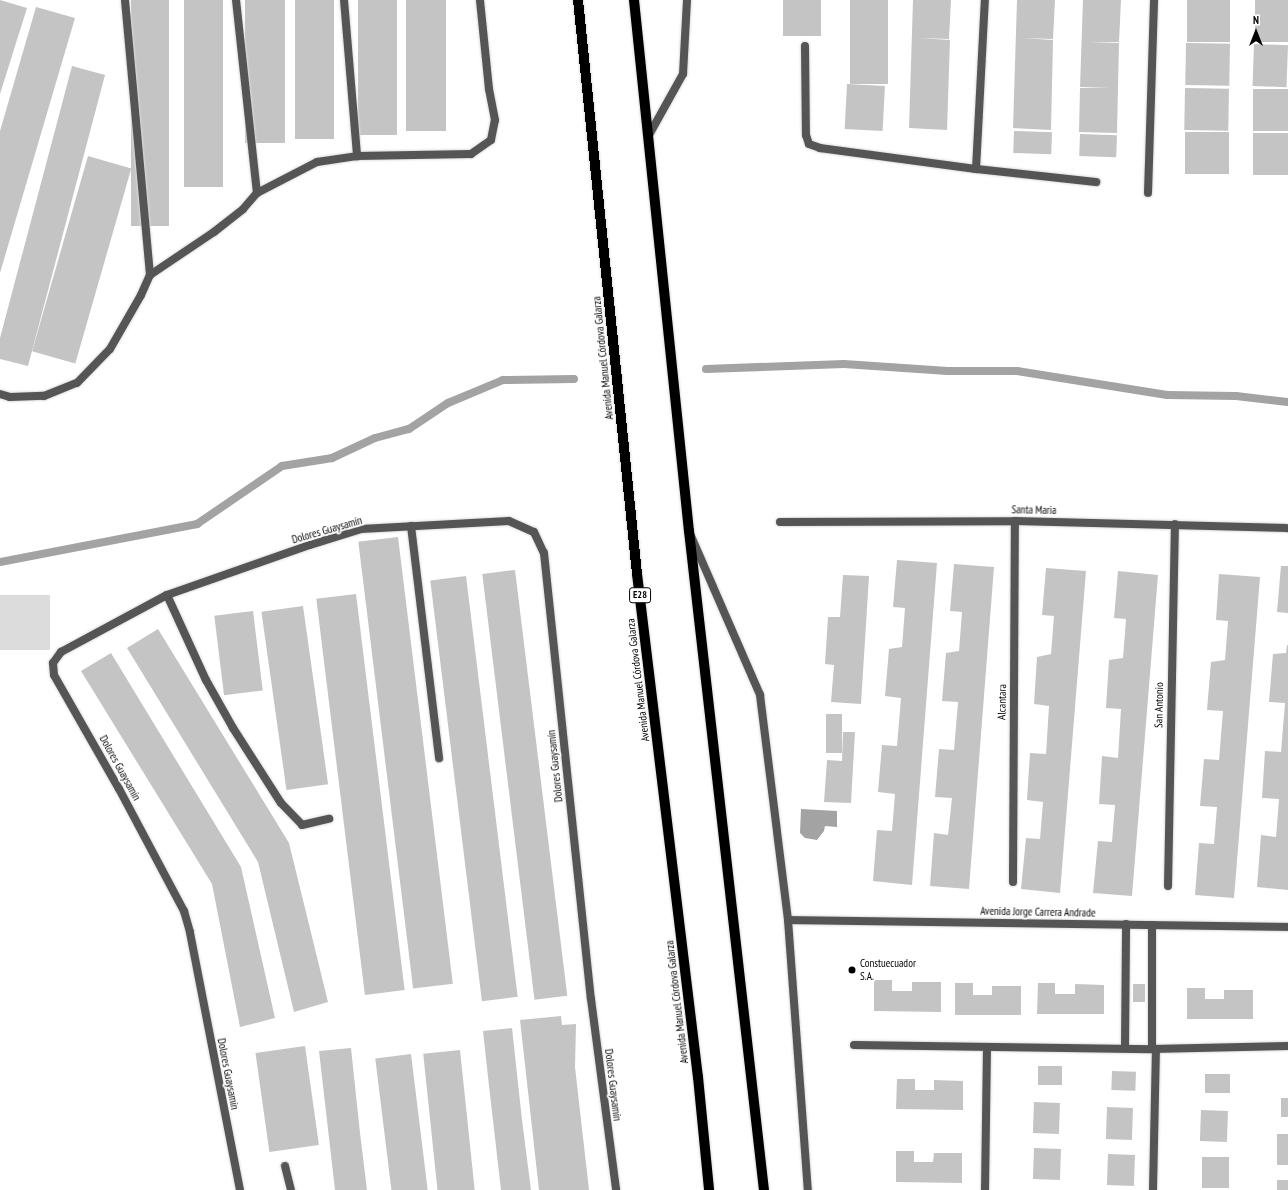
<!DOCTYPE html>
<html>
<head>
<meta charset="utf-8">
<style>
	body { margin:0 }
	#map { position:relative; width:1288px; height:1190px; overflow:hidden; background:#fff; font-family:"PT Sans Narrow",sans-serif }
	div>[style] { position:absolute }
	.green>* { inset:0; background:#dcdcdc; transform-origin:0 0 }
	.water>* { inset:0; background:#a3a3a3 }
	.stream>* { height:8px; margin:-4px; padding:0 4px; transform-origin:4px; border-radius:4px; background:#a3a3a3 }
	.building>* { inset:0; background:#c4c4c4; transform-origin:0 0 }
	.roads { filter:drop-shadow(0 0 1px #dbdbdb) drop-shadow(0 0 1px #dbdbdb) }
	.lane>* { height:8px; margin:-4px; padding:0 4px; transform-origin:4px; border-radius:4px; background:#555 }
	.street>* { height:8px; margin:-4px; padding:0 4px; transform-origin:4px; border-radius:4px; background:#555 }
	.primary>* { height:10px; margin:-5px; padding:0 5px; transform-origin:5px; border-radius:5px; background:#000 }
	.dots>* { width:11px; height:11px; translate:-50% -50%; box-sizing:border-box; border:2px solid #fff; border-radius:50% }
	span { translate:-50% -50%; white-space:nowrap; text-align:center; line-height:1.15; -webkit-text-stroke:3.5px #fff; paint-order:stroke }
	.shield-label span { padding:1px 3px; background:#fff; border:1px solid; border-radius:3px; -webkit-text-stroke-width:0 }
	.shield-label { font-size:10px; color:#000; font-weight:700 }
	.street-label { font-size:11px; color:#000 }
	.poi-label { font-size:11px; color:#000 }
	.left { translate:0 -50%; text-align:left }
	.north { position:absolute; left:1236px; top:12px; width:40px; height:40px; -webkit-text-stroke:3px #fff; paint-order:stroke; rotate:0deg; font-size:11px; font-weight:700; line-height:16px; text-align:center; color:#000 }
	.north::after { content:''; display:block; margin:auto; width:14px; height:18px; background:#000; clip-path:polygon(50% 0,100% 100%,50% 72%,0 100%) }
</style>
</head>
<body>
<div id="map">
	<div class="green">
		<div style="left:50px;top:595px;width:55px;height:50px;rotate:90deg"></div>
	</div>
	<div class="water">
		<div style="clip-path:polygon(801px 809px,837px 811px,837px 827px,825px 826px,824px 831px,817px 840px,805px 838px,800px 833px)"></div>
	</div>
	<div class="stream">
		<div style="left:706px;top:369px;width:138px;rotate:-2.1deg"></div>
		<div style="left:844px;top:364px;width:104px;rotate:3.9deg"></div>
		<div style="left:948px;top:371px;width:69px"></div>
		<div style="left:1017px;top:371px;width:152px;rotate:9.1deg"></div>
		<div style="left:1167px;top:395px;width:69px;rotate:0.8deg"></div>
		<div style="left:1236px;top:396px;width:52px;rotate:6.6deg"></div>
		<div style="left:0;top:562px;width:201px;rotate:-10.9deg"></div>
		<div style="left:197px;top:524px;width:103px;rotate:-34.3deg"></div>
		<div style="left:282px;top:466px;width:51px;rotate:-9.1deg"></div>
		<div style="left:332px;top:458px;width:47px;rotate:-24.9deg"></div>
		<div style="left:375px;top:438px;width:35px;rotate:-15deg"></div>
		<div style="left:409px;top:429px;width:47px;rotate:-33.7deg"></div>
		<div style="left:448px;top:403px;width:60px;rotate:-22.7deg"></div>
		<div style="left:503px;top:380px;width:71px;rotate:-0.8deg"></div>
	</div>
	<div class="building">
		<div style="clip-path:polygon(0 0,27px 8px,0 94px)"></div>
		<div style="left:131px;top:0;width:38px;height:226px"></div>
		<div style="left:184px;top:0;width:39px;height:187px"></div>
		<div style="left:245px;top:0;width:40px;height:143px"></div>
		<div style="left:295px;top:0;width:39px;height:139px"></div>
		<div style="left:358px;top:0;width:39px;height:135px"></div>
		<div style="left:406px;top:0;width:40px;height:131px"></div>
		<div style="left:783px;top:0;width:38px;height:36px"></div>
		<div style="left:850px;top:0;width:38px;height:84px"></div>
		<div style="clip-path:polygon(913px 0,951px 0,949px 39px,919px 38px,950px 40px,947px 130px,909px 128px)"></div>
		<div style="clip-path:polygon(1017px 0,1055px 0,1053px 39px,1023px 38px,1053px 40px,1051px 130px,1013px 128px)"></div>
		<div style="clip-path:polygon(1083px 0,1121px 0,1119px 42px,1089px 42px,1119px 43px,1117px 133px,1079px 132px,1080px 88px,1110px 88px,1080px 87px)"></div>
		<div style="left:1187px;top:0;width:43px;height:42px"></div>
		<div style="left:1255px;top:0;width:33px;height:42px"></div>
		<div style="clip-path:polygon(36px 7px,75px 18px,0 273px,0 131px)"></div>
		<div style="left:1186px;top:43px;width:44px;height:42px;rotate:1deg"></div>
		<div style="left:1254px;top:44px;width:34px;height:42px;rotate:2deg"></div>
		<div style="clip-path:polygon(72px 66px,105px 75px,28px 366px,0 359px,0 338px)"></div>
		<div style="left:847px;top:84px;width:38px;height:45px;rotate:3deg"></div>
		<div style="left:1185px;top:88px;width:44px;height:42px;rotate:1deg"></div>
		<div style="left:1253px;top:89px;width:35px;height:42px"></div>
		<div style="left:1014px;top:131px;width:38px;height:22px;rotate:2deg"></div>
		<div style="left:1185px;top:132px;width:44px;height:42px"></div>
		<div style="left:1253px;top:133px;width:35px;height:42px"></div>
		<div style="left:1080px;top:134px;width:37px;height:22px;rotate:2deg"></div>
		<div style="left:88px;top:156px;width:45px;height:203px;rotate:16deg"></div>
		<div style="left:398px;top:537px;width:450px;height:40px;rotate:83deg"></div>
		<div style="clip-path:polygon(897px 560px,937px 563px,912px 885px,873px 881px,877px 830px,892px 831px,895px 794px,878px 792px,882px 745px,897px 746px,901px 698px,885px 696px,889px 649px,902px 647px,905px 608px,893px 607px)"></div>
		<div style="clip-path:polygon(954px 564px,994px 567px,969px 889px,930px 886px,934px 833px,948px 835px,952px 798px,935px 797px,939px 749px,954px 750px,958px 702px,942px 701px,946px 653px,959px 651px,962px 612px,950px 611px)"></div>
		<div style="clip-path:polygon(1281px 566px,1288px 566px,1288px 613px,1277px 612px)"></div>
		<div style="clip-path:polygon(1046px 568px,1086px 571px,1060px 893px,1021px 889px,1026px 838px,1040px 839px,1043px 802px,1027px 800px,1030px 753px,1046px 754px,1049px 706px,1034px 704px,1037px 657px,1051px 654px,1054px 616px,1042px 615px)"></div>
		<div style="left:515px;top:570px;width:429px;height:33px;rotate:83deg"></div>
		<div style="clip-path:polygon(1118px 571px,1158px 575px,1132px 896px,1093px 893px,1098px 841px,1112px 842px,1115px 805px,1099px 804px,1102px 756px,1118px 758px,1121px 709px,1106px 708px,1109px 660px,1123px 658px,1126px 619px,1114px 618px)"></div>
		<div style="clip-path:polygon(1219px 574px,1260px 577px,1234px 898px,1195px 895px,1199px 843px,1214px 844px,1217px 807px,1200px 806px,1204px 759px,1219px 760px,1223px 711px,1207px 710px,1211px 662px,1225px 660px,1228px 621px,1216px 620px)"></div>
		<div style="clip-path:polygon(843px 575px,869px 576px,861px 704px,831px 702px,834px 665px,825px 664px,828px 617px,840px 617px)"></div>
		<div style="left:466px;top:576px;width:424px;height:36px;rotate:83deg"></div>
		<div style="left:356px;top:594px;width:399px;height:40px;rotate:83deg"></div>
		<div style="left:303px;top:606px;width:180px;height:42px;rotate:82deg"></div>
		<div style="left:253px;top:611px;width:80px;height:39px;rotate:83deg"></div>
		<div style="clip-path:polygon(158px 629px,289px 843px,328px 1002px,294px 1012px,258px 862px,127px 648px)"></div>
		<div style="clip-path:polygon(1287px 645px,1288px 645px,1288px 890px,1257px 887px,1261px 835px,1276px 837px,1279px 799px,1262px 798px,1265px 751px,1281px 752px,1285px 703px,1269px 702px,1273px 654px,1286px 653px)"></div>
		<div style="clip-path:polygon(111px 653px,241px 867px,275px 1018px,240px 1027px,212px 884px,81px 671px)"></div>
		<div style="left:826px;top:714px;width:16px;height:39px"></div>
		<div style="clip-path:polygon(843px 732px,855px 732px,851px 803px,824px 802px,827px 760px,842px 761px)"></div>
		<div style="clip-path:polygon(874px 980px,892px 980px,892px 991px,912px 991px,912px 982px,941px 982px,941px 1012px,874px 1011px)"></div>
		<div style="clip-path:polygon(955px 983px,973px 983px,973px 995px,992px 995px,992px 986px,1021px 986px,1021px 1015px,955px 1015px)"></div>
		<div style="clip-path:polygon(1038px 983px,1055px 983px,1055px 994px,1075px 994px,1075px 984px,1104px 985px,1104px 1014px,1037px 1014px)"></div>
		<div style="left:1133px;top:984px;width:12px;height:18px"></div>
		<div style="clip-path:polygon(1187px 988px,1205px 988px,1205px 999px,1224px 999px,1224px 990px,1253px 990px,1253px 1019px,1187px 1019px)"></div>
		<div style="clip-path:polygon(561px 1016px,562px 1025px,576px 1024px,575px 1067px,589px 1190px,539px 1190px,520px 1020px)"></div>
		<div style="clip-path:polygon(512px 1028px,522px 1120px,531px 1190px,501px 1190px,488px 1077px,483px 1031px)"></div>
		<div style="left:305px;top:1046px;width:100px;height:50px;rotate:82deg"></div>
		<div style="clip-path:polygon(351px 1048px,360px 1133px,367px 1190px,335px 1190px,319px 1051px)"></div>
		<div style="left:460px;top:1050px;width:141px;height:37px;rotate:84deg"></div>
		<div style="left:411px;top:1054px;width:137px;height:36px;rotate:83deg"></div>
		<div style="left:1038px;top:1066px;width:24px;height:19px"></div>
		<div style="left:1112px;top:1071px;width:24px;height:19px;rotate:2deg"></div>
		<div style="left:1205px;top:1074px;width:25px;height:19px"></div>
		<div style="clip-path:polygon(897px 1079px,915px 1079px,915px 1090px,934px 1090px,934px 1080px,963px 1081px,963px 1110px,896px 1109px)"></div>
		<div style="left:1281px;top:1098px;width:7px;height:19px"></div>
		<div style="left:1034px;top:1102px;width:26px;height:31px;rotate:2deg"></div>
		<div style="left:1107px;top:1107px;width:26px;height:32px;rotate:2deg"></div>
		<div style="left:1201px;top:1110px;width:27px;height:31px;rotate:2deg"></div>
		<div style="left:1277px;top:1134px;width:11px;height:31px"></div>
		<div style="left:1034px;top:1148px;width:27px;height:31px;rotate:2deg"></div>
		<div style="clip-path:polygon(896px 1151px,914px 1151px,914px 1162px,933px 1162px,934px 1153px,962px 1153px,962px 1183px,896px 1182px)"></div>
		<div style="left:1108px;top:1154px;width:27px;height:31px;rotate:2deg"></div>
		<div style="left:1202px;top:1157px;width:27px;height:31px"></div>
		<div style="left:1277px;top:1180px;width:11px;height:10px"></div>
	</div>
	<div class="roads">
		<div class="lane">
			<div style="left:236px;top:0;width:194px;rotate:83.8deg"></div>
			<div style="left:344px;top:0;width:157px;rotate:85.2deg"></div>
			<div style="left:150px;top:275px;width:77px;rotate:-33.9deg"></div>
			<div style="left:214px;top:232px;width:37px;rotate:-38deg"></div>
			<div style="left:243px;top:209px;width:21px;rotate:-49deg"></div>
			<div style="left:257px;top:193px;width:68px;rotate:-27.3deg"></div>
			<div style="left:317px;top:162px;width:40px;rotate:-8.5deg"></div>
			<div style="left:357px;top:156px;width:114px;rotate:-1deg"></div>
			<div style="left:471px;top:154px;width:24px;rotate:-35deg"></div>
			<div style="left:491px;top:140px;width:20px;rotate:-79deg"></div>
			<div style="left:495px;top:120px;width:32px;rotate:-101deg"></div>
			<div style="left:489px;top:89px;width:89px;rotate:-95.8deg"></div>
			<div style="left:0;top:394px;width:10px;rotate:17deg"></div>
			<div style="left:10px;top:397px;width:34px;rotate:-2deg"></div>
			<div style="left:44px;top:396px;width:35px;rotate:-22deg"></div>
			<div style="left:77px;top:383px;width:47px;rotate:-45.9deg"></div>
			<div style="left:110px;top:349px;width:62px;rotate:-60.1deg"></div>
			<div style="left:141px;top:295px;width:22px;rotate:-66deg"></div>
			<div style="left:150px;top:275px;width:276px;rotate:-95.2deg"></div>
		</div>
		<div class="street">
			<div style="left:805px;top:46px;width:89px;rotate:89.4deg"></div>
			<div style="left:806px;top:135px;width:9px;rotate:72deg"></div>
			<div style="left:809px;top:144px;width:12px;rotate:20deg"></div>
			<div style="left:820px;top:148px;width:157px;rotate:7.7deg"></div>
			<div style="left:976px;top:169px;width:169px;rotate:-87deg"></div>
			<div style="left:649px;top:135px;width:70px;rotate:-60.9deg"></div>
			<div style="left:683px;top:74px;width:74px;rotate:-86.9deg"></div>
			<div style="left:976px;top:169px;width:121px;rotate:6.2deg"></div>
			<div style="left:1148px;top:193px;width:193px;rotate:-88.2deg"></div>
			<div style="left:780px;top:522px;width:235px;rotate:-0.2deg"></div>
			<div style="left:1015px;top:521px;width:273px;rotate:1.5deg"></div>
			<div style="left:411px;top:526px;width:234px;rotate:83.1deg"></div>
			<div style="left:691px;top:536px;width:173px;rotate:66.5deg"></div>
			<div style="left:760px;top:695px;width:227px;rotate:82.9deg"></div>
			<div style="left:788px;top:920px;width:271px;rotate:85.8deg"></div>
			<div style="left:167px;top:595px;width:94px;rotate:65.4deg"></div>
			<div style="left:206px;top:680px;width:55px;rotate:60.6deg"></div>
			<div style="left:233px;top:728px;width:89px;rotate:57.4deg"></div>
			<div style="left:281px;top:803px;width:30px;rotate:46deg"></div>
			<div style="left:302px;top:825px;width:28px;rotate:-13deg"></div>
			<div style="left:1013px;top:882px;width:361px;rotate:-89.7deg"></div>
			<div style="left:1168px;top:886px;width:362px;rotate:-88.9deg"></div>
			<div style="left:788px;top:920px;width:500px;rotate:0.8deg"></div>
			<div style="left:1152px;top:925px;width:124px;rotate:90deg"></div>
			<div style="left:854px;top:1045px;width:298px;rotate:0.8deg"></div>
			<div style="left:1152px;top:1049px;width:136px;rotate:-1.3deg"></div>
			<div style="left:1125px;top:1048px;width:124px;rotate:-89.5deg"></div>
			<div style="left:285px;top:1166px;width:25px;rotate:76deg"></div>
			<div style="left:240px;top:1190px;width:263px;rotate:-101deg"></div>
			<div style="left:190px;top:932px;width:22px;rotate:-106deg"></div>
			<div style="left:184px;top:911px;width:138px;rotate:-118deg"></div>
			<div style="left:119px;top:789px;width:131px;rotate:-119.7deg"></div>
			<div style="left:54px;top:675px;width:12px;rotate:-95deg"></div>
			<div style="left:53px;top:663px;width:14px;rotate:-54deg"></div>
			<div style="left:61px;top:652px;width:120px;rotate:-28.3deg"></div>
			<div style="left:167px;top:595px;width:151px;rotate:-19.3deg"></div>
			<div style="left:310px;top:545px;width:53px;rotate:-17.4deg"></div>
			<div style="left:361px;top:529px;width:148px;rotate:-3.1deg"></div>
			<div style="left:509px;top:521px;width:27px;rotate:24deg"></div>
			<div style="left:534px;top:532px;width:23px;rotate:65deg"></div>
			<div style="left:544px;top:553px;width:448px;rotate:84deg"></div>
			<div style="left:591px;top:999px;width:193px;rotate:82.5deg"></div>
			<div style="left:985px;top:1190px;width:142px;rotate:-89.2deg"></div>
			<div style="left:1153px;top:1190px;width:141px;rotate:-88.8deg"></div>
		</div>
		<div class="primary">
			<div style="left:578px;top:0;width:577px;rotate:84.13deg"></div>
			<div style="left:637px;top:574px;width:507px;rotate:83.09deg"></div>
			<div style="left:698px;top:1077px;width:114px;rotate:84.4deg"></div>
			<div style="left:634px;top:0;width:534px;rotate:84.09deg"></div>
			<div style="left:689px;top:531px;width:663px;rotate:83.51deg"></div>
		</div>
	</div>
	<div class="dots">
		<div style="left:852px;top:970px;background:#000"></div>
	</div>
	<div class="shield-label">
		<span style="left:640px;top:595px">E28</span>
	</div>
	<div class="street-label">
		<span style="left:603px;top:358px;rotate:-96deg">Avenida Manuel Córdova Galarza</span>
		<span style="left:1034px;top:510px;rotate:1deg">Santa Maria</span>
		<span style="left:327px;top:530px;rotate:-16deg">Dolores Guaysamín</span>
		<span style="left:638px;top:680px;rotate:-97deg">Avenida Manuel Córdova Galarza</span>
		<span style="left:1002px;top:702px;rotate:-89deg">Alcantara</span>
		<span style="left:1159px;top:705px;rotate:-89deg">San Antonio</span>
		<span style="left:555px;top:766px;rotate:-96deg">Dolores Guaysamín</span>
		<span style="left:120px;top:768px;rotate:61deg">Dolores Guaysamín</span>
		<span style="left:1038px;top:912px;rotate:1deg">Avenida Jorge Carrera Andrade</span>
		<span style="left:677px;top:1002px;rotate:-97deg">Avenida Manuel Córdova Galarza</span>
		<span style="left:228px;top:1074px;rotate:79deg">Dolores Guaysamín</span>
		<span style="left:613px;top:1085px;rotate:83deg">Dolores Guaysamín</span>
	</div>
	<div class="poi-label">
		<span class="left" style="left:860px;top:970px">Constuecuador<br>S.A.</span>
	</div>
	<div class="north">N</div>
</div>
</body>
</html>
